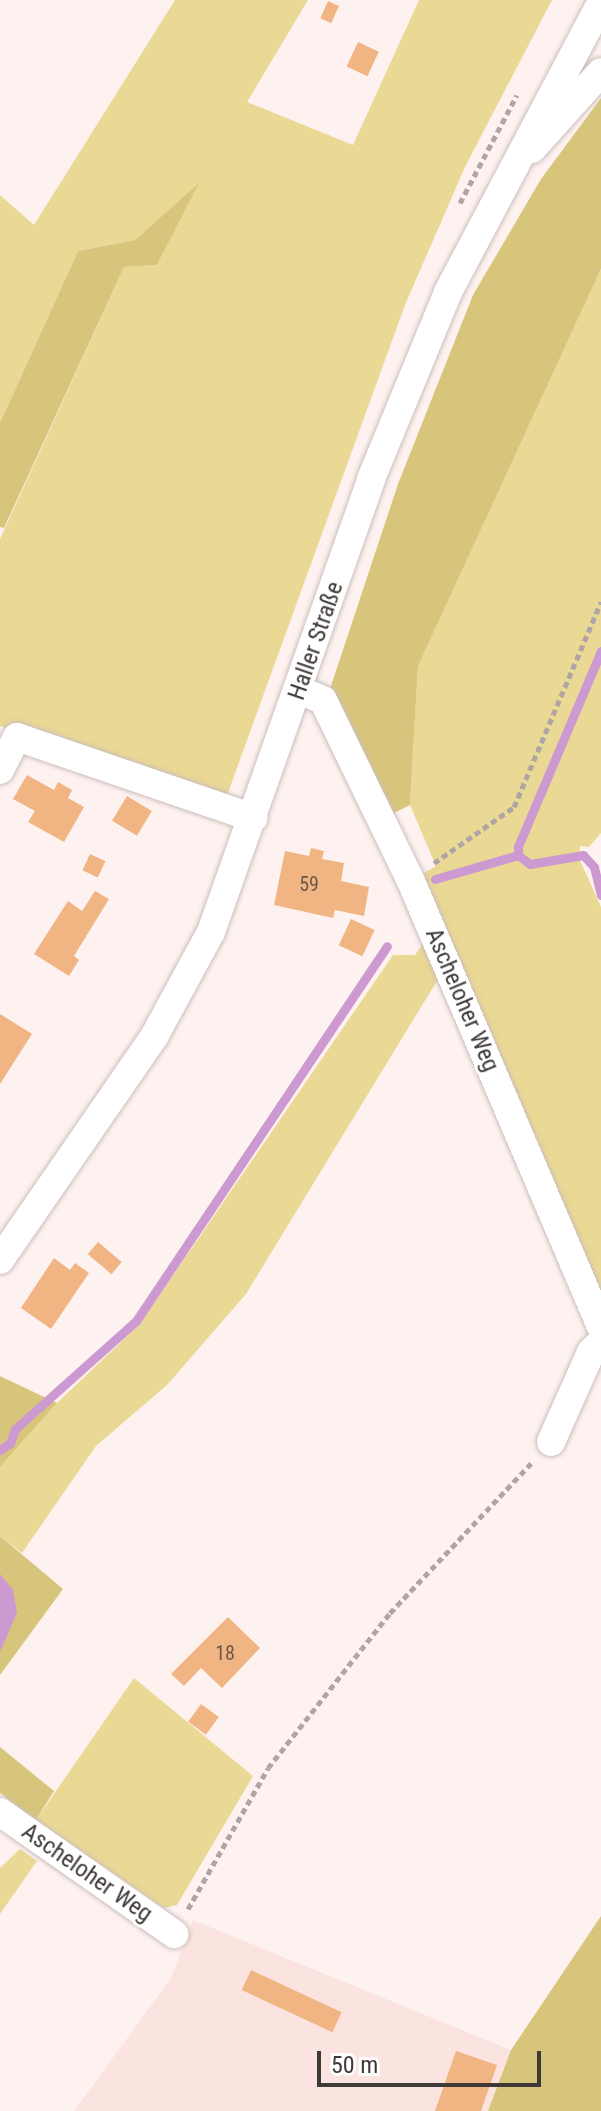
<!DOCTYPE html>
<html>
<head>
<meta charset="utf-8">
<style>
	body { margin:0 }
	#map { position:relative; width:601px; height:2111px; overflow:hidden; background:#fef2f0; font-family:"Roboto Condensed",sans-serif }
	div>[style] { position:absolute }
	.built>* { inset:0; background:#fbe4e0 }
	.green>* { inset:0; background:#ead895 }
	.forest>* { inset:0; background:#d8c57c }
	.water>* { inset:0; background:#cc9ad1 }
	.stream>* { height:9px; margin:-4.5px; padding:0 4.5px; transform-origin:4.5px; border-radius:4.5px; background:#cc9ad1 }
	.building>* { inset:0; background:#f0b582; transform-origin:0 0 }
	.path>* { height:5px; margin-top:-2.5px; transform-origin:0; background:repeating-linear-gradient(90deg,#afa5a4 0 6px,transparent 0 10px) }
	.roads { filter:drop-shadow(0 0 2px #cbbebb) drop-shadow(0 0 2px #cbbebb) }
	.minor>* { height:28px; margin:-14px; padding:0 14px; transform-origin:14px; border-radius:14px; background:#fff }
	span { translate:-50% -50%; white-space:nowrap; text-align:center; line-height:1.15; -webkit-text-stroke:6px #fff; paint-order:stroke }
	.number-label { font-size:20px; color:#6b584a }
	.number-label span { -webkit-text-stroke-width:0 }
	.street-label { font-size:24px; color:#3f3938 }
	.scale { position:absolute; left:317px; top:2051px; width:224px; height:36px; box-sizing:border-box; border:4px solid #3f3938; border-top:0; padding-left:10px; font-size:24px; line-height:28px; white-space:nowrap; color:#3f3938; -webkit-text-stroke:6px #fff; paint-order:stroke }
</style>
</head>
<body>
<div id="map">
	<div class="built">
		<div style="clip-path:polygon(193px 1920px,511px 2050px,488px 2111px,74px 2111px,171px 1978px)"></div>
	</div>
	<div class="green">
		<div style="clip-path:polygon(175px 0,308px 0,247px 102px,353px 145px,419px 0,552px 0,465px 167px,405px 305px,225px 801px,0 726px,0 539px,124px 267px,157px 265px,197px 186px,135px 240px,78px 251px,0 423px,0 195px,34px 225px)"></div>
		<div style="clip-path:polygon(601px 269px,601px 833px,589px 847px,580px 846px,579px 858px,601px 907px,601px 1300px,419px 876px,436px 866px,410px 805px,418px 666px)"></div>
		<div style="clip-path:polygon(425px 941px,440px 976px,246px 1294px,167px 1385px,96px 1446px,22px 1553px,0 1536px,0 1467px,57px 1403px,139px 1325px,393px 955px,415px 955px)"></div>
		<div style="clip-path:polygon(134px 1678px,253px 1776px,177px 1905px,164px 1908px,36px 1820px)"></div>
		<div style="clip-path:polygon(20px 1849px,37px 1861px,0 1914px,0 1868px)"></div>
	</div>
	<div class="forest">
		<div style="clip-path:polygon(601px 98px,601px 269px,418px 666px,410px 805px,390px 815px,330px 689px,398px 484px,473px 295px,541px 179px)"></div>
		<div style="clip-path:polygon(199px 183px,157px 265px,124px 267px,4px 528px,0 527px,0 423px,78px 251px,135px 240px)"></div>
		<div style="clip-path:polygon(0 1376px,57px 1403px,0 1467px)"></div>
		<div style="clip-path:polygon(0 1536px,63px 1589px,0 1675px)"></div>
		<div style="clip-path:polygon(0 1747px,54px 1791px,36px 1820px,0 1793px)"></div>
		<div style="clip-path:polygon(601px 1916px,601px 2111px,488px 2111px,511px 2050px)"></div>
	</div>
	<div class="water">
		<div style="clip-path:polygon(0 1574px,13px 1590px,17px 1613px,0 1652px)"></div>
	</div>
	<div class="stream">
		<div style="left:601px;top:651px;width:213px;rotate:113deg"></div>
		<div style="left:518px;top:847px;width:8px;rotate:90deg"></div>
		<div style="left:518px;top:855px;width:15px;rotate:37deg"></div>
		<div style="left:530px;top:864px;width:54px;rotate:-9.6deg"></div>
		<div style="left:583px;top:855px;width:16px;rotate:47deg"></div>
		<div style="left:594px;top:867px;width:29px;rotate:76deg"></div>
		<div style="left:435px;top:879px;width:86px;rotate:-16.1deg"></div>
		<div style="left:0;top:1450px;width:12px;rotate:-35deg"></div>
		<div style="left:10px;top:1443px;width:15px;rotate:-70deg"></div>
		<div style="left:15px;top:1429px;width:162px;rotate:-41.8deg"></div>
		<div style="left:136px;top:1321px;width:451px;rotate:-56.2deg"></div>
	</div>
	<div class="building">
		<div style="left:328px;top:1px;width:12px;height:19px;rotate:24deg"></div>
		<div style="left:358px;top:42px;width:23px;height:27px;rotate:25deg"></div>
		<div style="clip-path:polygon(27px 775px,54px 790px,58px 782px,72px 790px,68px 798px,84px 807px,64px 842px,28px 822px,35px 811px,13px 799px)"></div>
		<div style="left:127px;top:796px;width:29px;height:29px;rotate:31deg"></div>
		<div style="clip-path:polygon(311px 848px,324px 851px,322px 859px,344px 863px,341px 881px,369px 887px,364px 916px,335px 910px,333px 918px,274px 905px,285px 851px,309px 856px)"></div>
		<div style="left:90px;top:854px;width:17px;height:18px;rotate:25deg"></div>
		<div style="clip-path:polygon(95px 891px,109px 899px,74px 956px,79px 960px,69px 976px,34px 954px,68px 901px,82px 911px)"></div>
		<div style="left:351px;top:919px;width:26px;height:29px;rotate:25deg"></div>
		<div style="clip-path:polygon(0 1014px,32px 1034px,0 1084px)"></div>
		<div style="left:98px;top:1242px;width:31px;height:16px;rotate:40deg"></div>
		<div style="clip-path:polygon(54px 1258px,70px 1270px,75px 1263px,89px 1273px,51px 1329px,21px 1308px)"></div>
		<div style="clip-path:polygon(228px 1617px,260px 1648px,222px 1688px,201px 1668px,184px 1686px,171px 1674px)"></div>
		<div style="left:201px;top:1704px;width:22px;height:22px;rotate:36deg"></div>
		<div style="left:251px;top:1970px;width:100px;height:22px;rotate:25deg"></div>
		<div style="clip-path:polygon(456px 2051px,497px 2065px,481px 2111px,435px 2111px)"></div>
	</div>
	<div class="path">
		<div style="left:460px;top:203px;width:122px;rotate:-62.2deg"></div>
		<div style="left:434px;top:863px;width:98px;rotate:-35deg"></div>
		<div style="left:514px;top:807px;width:223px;rotate:-67deg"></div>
		<div style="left:188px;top:1909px;width:162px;rotate:-60.4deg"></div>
		<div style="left:268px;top:1768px;width:197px;rotate:-51.8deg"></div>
		<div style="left:390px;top:1613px;width:210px;rotate:-46.7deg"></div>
	</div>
	<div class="roads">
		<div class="minor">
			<div style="left:532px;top:149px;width:103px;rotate:-48.1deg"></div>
			<div style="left:299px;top:690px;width:26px;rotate:23deg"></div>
			<div style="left:323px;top:700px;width:199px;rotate:64.1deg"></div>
			<div style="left:410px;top:879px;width:487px;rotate:66.9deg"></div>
			<div style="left:0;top:770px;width:37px;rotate:-63deg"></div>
			<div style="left:17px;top:737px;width:250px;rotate:18.9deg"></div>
			<div style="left:0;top:1260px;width:273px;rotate:-55.4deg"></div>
			<div style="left:155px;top:1035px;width:117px;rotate:-61.5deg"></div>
			<div style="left:211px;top:932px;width:480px;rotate:-70.5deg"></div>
			<div style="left:371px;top:479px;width:202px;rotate:-67.6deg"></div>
			<div style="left:448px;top:292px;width:327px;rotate:-62.1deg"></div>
			<div style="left:551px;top:1442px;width:98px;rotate:-66deg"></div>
			<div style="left:591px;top:1352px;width:14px;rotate:-45deg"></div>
			<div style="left:0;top:1812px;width:213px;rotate:35deg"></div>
		</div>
	</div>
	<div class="number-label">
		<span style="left:309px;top:884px">59</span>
		<span style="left:225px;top:1653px">18</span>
	</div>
	<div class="street-label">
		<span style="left:316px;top:641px;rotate:-71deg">Haller Straße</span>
		<span style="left:462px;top:1000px;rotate:67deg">Ascheloher Weg</span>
		<span style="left:87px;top:1873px;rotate:35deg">Ascheloher Weg</span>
	</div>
	<div class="scale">50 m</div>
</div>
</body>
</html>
